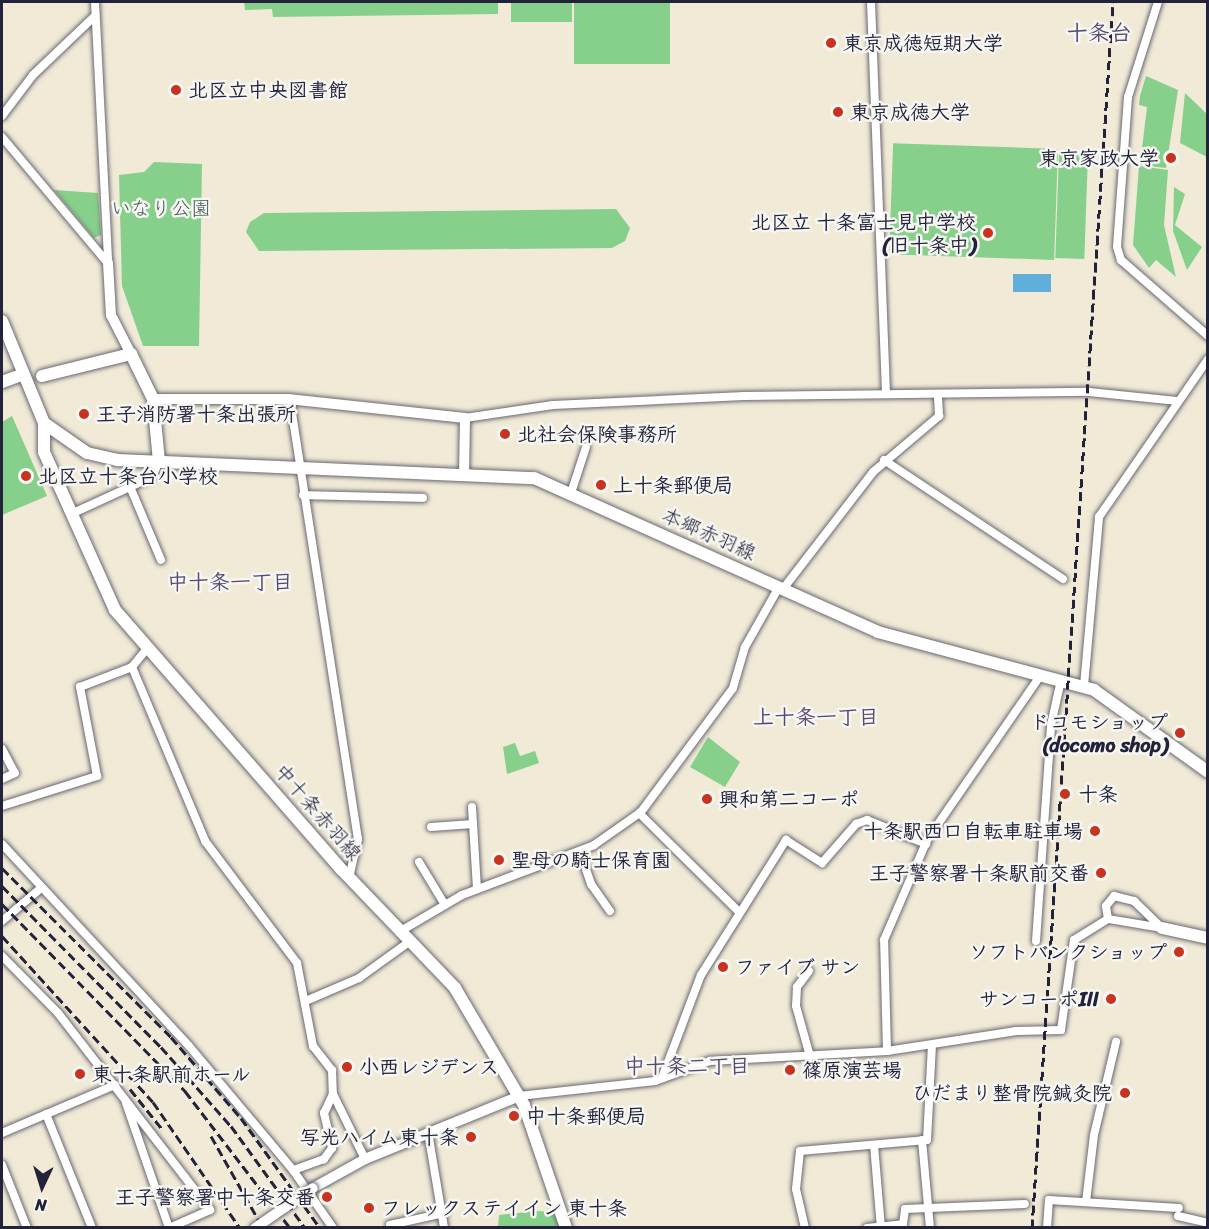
<!DOCTYPE html>
<html>
<head>
<meta charset="utf-8">
<style>
	body { margin:0 }
	#map { position:relative; width:1209px; height:1229px; overflow:hidden; background:#f1ead7; font-family:Sriracha,"Klee One",sans-serif }
	div>[style] { position:absolute }
	.green>* { inset:0; background:#87d08b; transform-origin:0 0 }
	.water>* { inset:0; background:#60afda; transform-origin:0 0 }
	.roads { filter:drop-shadow(0 0 2px #6a6872) drop-shadow(0 0 2px #6a6872) }
	.minor>* { height:8px; margin:-4px; padding:0 4px; transform-origin:4px; border-radius:4px; background:#fff }
	.tertiary>* { height:10px; margin:-5px; padding:0 5px; transform-origin:5px; border-radius:5px; background:#fff }
	.secondary>* { height:12px; margin:-6px; padding:0 6px; transform-origin:6px; border-radius:6px; background:#fff }
	.rail>* { height:3px; margin-top:-1.5px; transform-origin:0; background:repeating-linear-gradient(90deg,#22223b 0 9px,transparent 0 13.5px) }
	.bridges { filter:drop-shadow(0 0 2px #6a6872) drop-shadow(0 0 2px #6a6872) }
	.tertiary-bridge>* { height:10px; margin:-5px; padding:0 5px; transform-origin:5px; border-radius:5px; background:#fff }
	.dots>* { width:16px; height:16px; translate:-50% -50%; box-sizing:border-box; border:3px solid #f6f6f2; border-radius:50% }
	span { translate:-50% -50%; white-space:nowrap; text-align:center; line-height:1.15; -webkit-text-stroke:5px #f6f6f2; paint-order:stroke }
	.poi-label { font-size:20px; color:#22223b; font-weight:700 }
	.left { translate:0 -50%; text-align:left }
	.right { translate:-100% -50%; text-align:right }
	.park-label { font-size:20px; color:#405653 }
	.street-label { font-size:20px; color:#22223b }
	.neighbourhood-label { font-size:21px; color:#584970; font-weight:700 }
	.quarter-label { font-size:22px; color:#584970; font-weight:700 }
	.frame { position:absolute; inset:0; border:3px solid #22223b; pointer-events:none }
	.north { position:absolute; left:12px; top:1157px; width:60px; height:60px; -webkit-text-stroke:4px #f6f6f2; paint-order:stroke; rotate:184deg; font-size:16px; font-weight:700; line-height:24px; text-align:center; color:#22223b }
	.north::after { content:''; display:block; margin:auto; width:21px; height:27px; background:#22223b; clip-path:polygon(50% 0,100% 100%,50% 72%,0 100%) }
</style>
</head>
<body>
<div id="map">
	<div class="green">
		<div style="clip-path:polygon(244px 2px,498px 2px,498px 14px,273px 17px,272px 9px,245px 10px)"></div>
		<div style="left:511px;top:2px;width:61px;height:20px"></div>
		<div style="left:574px;top:2px;width:96px;height:62px"></div>
		<div style="clip-path:polygon(1146px 76px,1178px 90px,1166px 168px,1140px 165px,1147px 107px,1139px 105px,1140px 96px)"></div>
		<div style="clip-path:polygon(1185px 93px,1207px 114px,1207px 157px,1180px 143px)"></div>
		<div style="left:1058px;top:149px;width:111px;height:165px;rotate:92deg"></div>
		<div style="left:1059px;top:153px;width:29px;height:105px;rotate:2deg"></div>
		<div style="clip-path:polygon(154px 162px,202px 164px,199px 346px,143px 346px,122px 286px,119px 175px,144px 172px)"></div>
		<div style="clip-path:polygon(1139px 166px,1168px 170px,1164px 225px,1176px 277px,1156px 260px,1149px 268px,1133px 245px)"></div>
		<div style="clip-path:polygon(1174px 187px,1185px 194px,1175px 225px,1202px 247px,1187px 270px,1173px 231px)"></div>
		<div style="clip-path:polygon(54px 190px,98px 193px,101px 235px,94px 238px)"></div>
		<div style="clip-path:polygon(616px 209px,630px 228px,625px 241px,612px 248px,259px 251px,246px 232px,250px 222px,264px 213px)"></div>
		<div style="clip-path:polygon(12px 416px,47px 496px,2px 515px,2px 422px)"></div>
		<div style="clip-path:polygon(708px 737px,740px 762px,725px 787px,690px 767px)"></div>
		<div style="clip-path:polygon(515px 743px,520px 756px,535px 751px,539px 763px,507px 774px,503px 747px)"></div>
		<div style="clip-path:polygon(537px 1211px,554px 1212px,560px 1227px,498px 1228px,499px 1215px)"></div>
	</div>
	<div class="water">
		<div style="left:1013px;top:274px;width:38px;height:18px"></div>
	</div>
	<div class="roads">
		<div class="minor">
			<div style="left:95px;top:2px;width:261px;rotate:87.1deg"></div>
			<div style="left:871px;top:2px;width:392px;rotate:87.8deg"></div>
			<div style="left:1158px;top:2px;width:100px;rotate:107.5deg"></div>
			<div style="left:1128px;top:97px;width:150px;rotate:94.2deg"></div>
			<div style="left:1117px;top:247px;width:14px;rotate:73deg"></div>
			<div style="left:1121px;top:260px;width:116px;rotate:41.1deg"></div>
			<div style="left:2px;top:116px;width:51px;rotate:-52.9deg"></div>
			<div style="left:33px;top:75px;width:86px;rotate:-43.6deg"></div>
			<div style="left:2px;top:137px;width:163px;rotate:50deg"></div>
			<div style="left:290px;top:400px;width:444px;rotate:81.2deg"></div>
			<div style="left:358px;top:839px;width:40px;rotate:103deg"></div>
			<div style="left:465px;top:418px;width:89px;rotate:-8.4deg"></div>
			<div style="left:553px;top:405px;width:191px;rotate:-2.7deg"></div>
			<div style="left:744px;top:396px;width:345px;rotate:-0.7deg"></div>
			<div style="left:1089px;top:392px;width:88px;rotate:5.8deg"></div>
			<div style="left:884px;top:460px;width:215px;rotate:33.6deg"></div>
			<div style="left:131px;top:489px;width:77px;rotate:67.1deg"></div>
			<div style="left:571px;top:493px;width:48px;rotate:-71.9deg"></div>
			<div style="left:303px;top:495px;width:120px;rotate:1.4deg"></div>
			<div style="left:71px;top:514px;width:89px;rotate:-24.6deg"></div>
			<div style="left:152px;top:477px;width:17px;rotate:-66deg"></div>
			<div style="left:783px;top:589px;width:148px;rotate:-52.4deg"></div>
			<div style="left:873px;top:472px;width:87px;rotate:-40.3deg"></div>
			<div style="left:939px;top:416px;width:22px;rotate:-93deg"></div>
			<div style="left:132px;top:667px;width:189px;rotate:67.2deg"></div>
			<div style="left:205px;top:841px;width:153px;rotate:53deg"></div>
			<div style="left:297px;top:963px;width:85px;rotate:79.1deg"></div>
			<div style="left:313px;top:1046px;width:31px;rotate:52deg"></div>
			<div style="left:332px;top:1070px;width:24px;rotate:88deg"></div>
			<div style="left:333px;top:1094px;width:21px;rotate:115deg"></div>
			<div style="left:324px;top:1113px;width:36px;rotate:77deg"></div>
			<div style="left:332px;top:1148px;width:14px;rotate:126deg"></div>
			<div style="left:324px;top:1159px;width:33px;rotate:160deg"></div>
			<div style="left:1084px;top:686px;width:170px;rotate:-84.9deg"></div>
			<div style="left:1099px;top:517px;width:192px;rotate:-55.4deg"></div>
			<div style="left:2px;top:749px;width:27px;rotate:62deg"></div>
			<div style="left:15px;top:773px;width:14px;rotate:155deg"></div>
			<div style="left:2px;top:806px;width:100px;rotate:-17.5deg"></div>
			<div style="left:97px;top:776px;width:91px;rotate:-100.8deg"></div>
			<div style="left:80px;top:687px;width:56px;rotate:-21deg"></div>
			<div style="left:132px;top:667px;width:22px;rotate:-51deg"></div>
			<div style="left:472px;top:807px;width:82px;rotate:86.5deg"></div>
			<div style="left:639px;top:813px;width:141px;rotate:44.7deg"></div>
			<div style="left:431px;top:827px;width:42px;rotate:-4.1deg"></div>
			<div style="left:2px;top:844px;width:275px;rotate:47.2deg"></div>
			<div style="left:189px;top:1046px;width:162px;rotate:50deg"></div>
			<div style="left:293px;top:1170px;width:70px;rotate:55.4deg"></div>
			<div style="left:580px;top:852px;width:34px;rotate:71deg"></div>
			<div style="left:591px;top:884px;width:33px;rotate:55deg"></div>
			<div style="left:419px;top:862px;width:50px;rotate:58.8deg"></div>
			<div style="left:1114px;top:896px;width:21px;rotate:14deg"></div>
			<div style="left:1134px;top:901px;width:39px;rotate:44deg"></div>
			<div style="left:1162px;top:928px;width:55px;rotate:-170.5deg"></div>
			<div style="left:1108px;top:919px;width:13px;rotate:-99deg"></div>
			<div style="left:1106px;top:906px;width:13px;rotate:-51deg"></div>
			<div style="left:2px;top:921px;width:51px;rotate:-40.2deg"></div>
			<div style="left:399px;top:932px;width:73px;rotate:-30.4deg"></div>
			<div style="left:462px;top:895px;width:141px;rotate:-20.7deg"></div>
			<div style="left:594px;top:845px;width:57px;rotate:-35.1deg"></div>
			<div style="left:641px;top:812px;width:154px;rotate:-53.4deg"></div>
			<div style="left:733px;top:688px;width:43px;rotate:-73.7deg"></div>
			<div style="left:745px;top:647px;width:69px;rotate:-60.5deg"></div>
			<div style="left:1036px;top:941px;width:217px;rotate:-86deg"></div>
			<div style="left:1051px;top:725px;width:46px;rotate:-77.5deg"></div>
			<div style="left:2px;top:956px;width:80px;rotate:45.5deg"></div>
			<div style="left:58px;top:1013px;width:249px;rotate:52.3deg"></div>
			<div style="left:210px;top:1210px;width:45px;rotate:156.3deg"></div>
			<div style="left:809px;top:971px;width:20px;rotate:127deg"></div>
			<div style="left:797px;top:987px;width:19px;rotate:93deg"></div>
			<div style="left:796px;top:1006px;width:52px;rotate:74.4deg"></div>
			<div style="left:308px;top:1000px;width:56px;rotate:-23.3deg"></div>
			<div style="left:359px;top:978px;width:62px;rotate:-35.8deg"></div>
			<div style="left:887px;top:1051px;width:111px;rotate:-91.5deg"></div>
			<div style="left:884px;top:940px;width:109px;rotate:-66.7deg"></div>
			<div style="left:927px;top:840px;width:201px;rotate:-55.4deg"></div>
			<div style="left:662px;top:1078px;width:110px;rotate:-69.3deg"></div>
			<div style="left:701px;top:975px;width:160px;rotate:-57.8deg"></div>
			<div style="left:786px;top:840px;width:43px;rotate:32.6deg"></div>
			<div style="left:822px;top:863px;width:52px;rotate:-48.9deg"></div>
			<div style="left:856px;top:824px;width:12px;rotate:-20deg"></div>
			<div style="left:867px;top:820px;width:64px;rotate:22.1deg"></div>
			<div style="left:333px;top:1094px;width:72px;rotate:63.8deg"></div>
			<div style="left:519px;top:1096px;width:137px;rotate:-6.3deg"></div>
			<div style="left:655px;top:1081px;width:59px;rotate:-20deg"></div>
			<div style="left:710px;top:1061px;width:177px;rotate:-3.2deg"></div>
			<div style="left:887px;top:1051px;width:131px;rotate:-8.8deg"></div>
			<div style="left:1016px;top:1031px;width:45px;rotate:-1.3deg"></div>
			<div style="left:1061px;top:1030px;width:91px;rotate:-81.8deg"></div>
			<div style="left:1074px;top:940px;width:40px;rotate:-32deg"></div>
			<div style="left:126px;top:1103px;width:132px;rotate:71deg"></div>
			<div style="left:46px;top:1114px;width:123px;rotate:68deg"></div>
			<div style="left:428px;top:1132px;width:97px;rotate:80.5deg"></div>
			<div style="left:2px;top:1133px;width:123px;rotate:-23deg"></div>
			<div style="left:922px;top:1140px;width:88px;rotate:84.8deg"></div>
			<div style="left:874px;top:1145px;width:83px;rotate:85.2deg"></div>
			<div style="left:2px;top:1165px;width:68px;rotate:68.4deg"></div>
			<div style="left:1086px;top:1202px;width:67px;rotate:-83.2deg"></div>
			<div style="left:1094px;top:1135px;width:96px;rotate:-76.7deg"></div>
			<div style="left:1178px;top:1216px;width:31px;rotate:13deg"></div>
			<div style="left:390px;top:1225px;width:55px;rotate:-12.5deg"></div>
			<div style="left:805px;top:1228px;width:40px;rotate:-103deg"></div>
			<div style="left:796px;top:1189px;width:38px;rotate:-84deg"></div>
			<div style="left:800px;top:1151px;width:127px;rotate:-5deg"></div>
			<div style="left:927px;top:1140px;width:94px;rotate:-87deg"></div>
			<div style="left:867px;top:1228px;width:36px;rotate:-6deg"></div>
			<div style="left:903px;top:1224px;width:15px;rotate:-82deg"></div>
			<div style="left:905px;top:1209px;width:120px;rotate:-2.4deg"></div>
			<div style="left:1047px;top:1228px;width:28px;rotate:-86deg"></div>
			<div style="left:1049px;top:1200px;width:130px;rotate:3.5deg"></div>
		</div>
		<div class="tertiary">
			<div style="left:108px;top:263px;width:52px;rotate:86.7deg"></div>
			<div style="left:111px;top:315px;width:44px;rotate:62.9deg"></div>
			<div style="left:153px;top:399px;width:135px"></div>
			<div style="left:288px;top:399px;width:178px;rotate:6.1deg"></div>
			<div style="left:465px;top:418px;width:55px;rotate:91deg"></div>
			<div style="left:313px;top:1188px;width:60px;rotate:-29.1deg"></div>
			<div style="left:365px;top:1159px;width:166px;rotate:-22.2deg"></div>
		</div>
		<div class="secondary">
			<div style="left:2px;top:321px;width:110px;rotate:67.6deg"></div>
			<div style="left:44px;top:423px;width:52px;rotate:34.9deg"></div>
			<div style="left:87px;top:453px;width:32px;rotate:13deg"></div>
			<div style="left:118px;top:460px;width:416px;rotate:2.5deg"></div>
			<div style="left:534px;top:478px;width:377px;rotate:24.1deg"></div>
			<div style="left:878px;top:632px;width:224px;rotate:15deg"></div>
			<div style="left:1094px;top:690px;width:140px;rotate:35.7deg"></div>
			<div style="left:42px;top:376px;width:92px;rotate:-13.9deg"></div>
			<div style="left:131px;top:354px;width:50px;rotate:63.9deg"></div>
			<div style="left:153px;top:399px;width:62px;rotate:84.5deg"></div>
			<div style="left:2px;top:382px;width:20px;rotate:-20deg"></div>
			<div style="left:44px;top:423px;width:29px;rotate:90deg"></div>
			<div style="left:44px;top:452px;width:173px;rotate:65.8deg"></div>
			<div style="left:115px;top:610px;width:344px;rotate:48.9deg"></div>
			<div style="left:341px;top:869px;width:165px;rotate:46.2deg"></div>
			<div style="left:455px;top:988px;width:136px;rotate:59.5deg"></div>
			<div style="left:524px;top:1105px;width:130px;rotate:71.1deg"></div>
			<div style="left:1162px;top:928px;width:47px;rotate:12.3deg"></div>
		</div>
	</div>
	<div class="rail">
		<div style="left:2px;top:868px;width:239px;rotate:45deg"></div>
		<div style="left:171px;top:1037px;width:107px;rotate:49.2deg"></div>
		<div style="left:241px;top:1118px;width:135px;rotate:54.3deg"></div>
		<div style="left:2px;top:886px;width:226px;rotate:45.4deg"></div>
		<div style="left:161px;top:1047px;width:106px;rotate:48.5deg"></div>
		<div style="left:231px;top:1126px;width:126px;rotate:54deg"></div>
		<div style="left:2px;top:904px;width:262px;rotate:45.6deg"></div>
		<div style="left:185px;top:1091px;width:173px;rotate:52.5deg"></div>
		<div style="left:2px;top:936px;width:224px;rotate:47.7deg"></div>
		<div style="left:153px;top:1102px;width:153px;rotate:55.4deg"></div>
		<div style="left:130px;top:1089px;width:51px;rotate:51.3deg"></div>
		<div style="left:211px;top:1136px;width:106px;rotate:60.5deg"></div>
		<div style="left:1032px;top:1228px;width:1229px;rotate:-86.22deg"></div>
	</div>
	<div class="bridges">
		<div class="tertiary-bridge">
			<div style="left:255px;top:1228px;width:70px;rotate:-34.6deg"></div>
		</div>
	</div>
	<div class="dots">
		<div style="left:831px;top:43px;background:#c8321e"></div>
		<div style="left:176px;top:90px;background:#c8321e"></div>
		<div style="left:838px;top:112px;background:#c8321e"></div>
		<div style="left:1171px;top:158px;background:#c8321e"></div>
		<div style="left:988px;top:233px;background:#c8321e"></div>
		<div style="left:84px;top:414px;background:#c8321e"></div>
		<div style="left:505px;top:434px;background:#c8321e"></div>
		<div style="left:26px;top:476px;background:#c8321e"></div>
		<div style="left:601px;top:485px;background:#c8321e"></div>
		<div style="left:1180px;top:733px;background:#c8321e"></div>
		<div style="left:1065px;top:794px;background:#c8321e"></div>
		<div style="left:707px;top:799px;background:#c8321e"></div>
		<div style="left:1095px;top:831px;background:#c8321e"></div>
		<div style="left:499px;top:860px;background:#c8321e"></div>
		<div style="left:1101px;top:873px;background:#c8321e"></div>
		<div style="left:1179px;top:952px;background:#c8321e"></div>
		<div style="left:723px;top:967px;background:#c8321e"></div>
		<div style="left:1111px;top:999px;background:#c8321e"></div>
		<div style="left:347px;top:1067px;background:#c8321e"></div>
		<div style="left:790px;top:1070px;background:#c8321e"></div>
		<div style="left:80px;top:1074px;background:#c8321e"></div>
		<div style="left:1125px;top:1093px;background:#c8321e"></div>
		<div style="left:514px;top:1116px;background:#c8321e"></div>
		<div style="left:471px;top:1137px;background:#c8321e"></div>
		<div style="left:327px;top:1197px;background:#c8321e"></div>
		<div style="left:369px;top:1208px;background:#c8321e"></div>
	</div>
	<div class="poi-label">
		<span class="left" style="left:843px;top:43px">東京成徳短期大学</span>
		<span class="left" style="left:188px;top:90px">北区立中央図書館</span>
		<span class="left" style="left:850px;top:112px">東京成徳大学</span>
		<span class="right" style="left:1159px;top:158px">東京家政大学</span>
		<span class="right" style="left:976px;top:234px">北区立 十条富士見中学校<br>(旧十条中)</span>
		<span class="left" style="left:96px;top:414px">王子消防署十条出張所</span>
		<span class="left" style="left:517px;top:434px">北社会保険事務所</span>
		<span class="left" style="left:38px;top:476px">北区立十条台小学校</span>
		<span class="left" style="left:613px;top:485px">上十条郵便局</span>
		<span class="right" style="left:1168px;top:734px">ドコモショップ<br>(docomo shop)</span>
		<span class="left" style="left:1078px;top:794px">十条</span>
		<span class="left" style="left:719px;top:799px">興和第二コーポ</span>
		<span class="right" style="left:1083px;top:831px">十条駅西口自転車駐車場</span>
		<span class="left" style="left:511px;top:860px">聖母の騎士保育園</span>
		<span class="right" style="left:1089px;top:873px">王子警察署十条駅前交番</span>
		<span class="right" style="left:1167px;top:952px">ソフトバンクショップ</span>
		<span class="left" style="left:735px;top:967px">ファイブ サン</span>
		<span class="right" style="left:1099px;top:999px">サンコーポIII</span>
		<span class="left" style="left:359px;top:1067px">小西レジデンス</span>
		<span class="left" style="left:802px;top:1070px">篠原演芸場</span>
		<span class="left" style="left:92px;top:1074px">東十条駅前ホール</span>
		<span class="right" style="left:1112px;top:1093px">ひだまり整骨院鍼灸院</span>
		<span class="left" style="left:526px;top:1116px">中十条郵便局</span>
		<span class="right" style="left:459px;top:1137px">写光ハイム東十条</span>
		<span class="right" style="left:315px;top:1197px">王子警察署中十条交番</span>
		<span class="left" style="left:381px;top:1208px">フレックステイイン 東十条</span>
	</div>
	<div class="park-label">
		<span style="left:161px;top:208px">いなり公園</span>
	</div>
	<div class="street-label">
		<span style="left:709px;top:534px;rotate:24deg">本郷赤羽線</span>
		<span style="left:318px;top:812px;rotate:49deg">中十条赤羽線</span>
	</div>
	<div class="neighbourhood-label">
		<span style="left:230px;top:582px">中十条一丁目</span>
		<span style="left:816px;top:717px">上十条一丁目</span>
		<span style="left:687px;top:1066px">中十条二丁目</span>
	</div>
	<div class="quarter-label">
		<span style="left:1099px;top:33px">十条台</span>
	</div>
	<div class="frame"></div>
	<div class="north">N</div>
</div>
</body>
</html>
